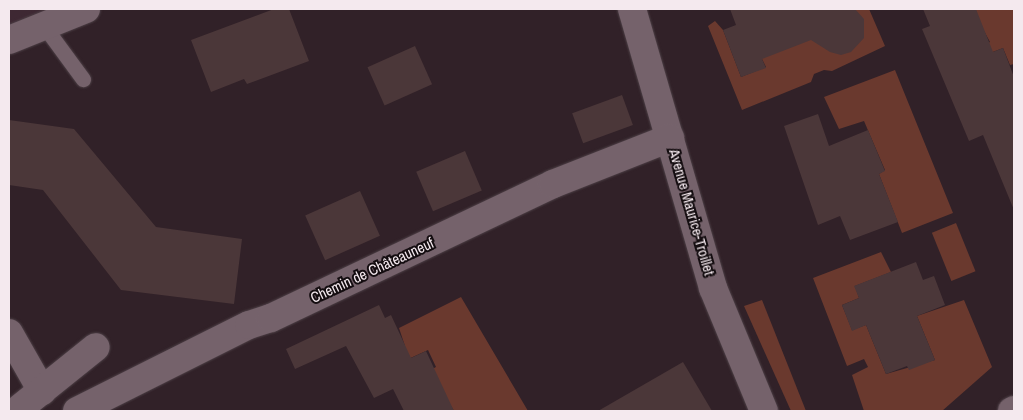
<!DOCTYPE html>
<html>
<head>
<meta charset="utf-8">
<style>
	body { margin:0 }
	#map { position:relative; width:1023px; height:420px; overflow:hidden; background:#312128; font-family:"Archivo Narrow",sans-serif }
	div>[style] { position:absolute }
	.built>* { inset:0; background:#3e2833 }
	.green>* { inset:0; background:#6a392e; transform-origin:0 0 }
	.building>* { inset:0; background:#4b3739; transform-origin:0 0 }
	.roads { filter:drop-shadow(0 0 1px #4d4046) drop-shadow(0 0 1px #4d4046) }
	.service>* { height:15px; margin:-7.5px; padding:0 7.5px; transform-origin:7.5px; border-radius:7.5px; background:#75626b }
	.minor>* { height:28px; margin:-14px; padding:0 14px; transform-origin:14px; border-radius:14px; background:#75626b }
	span { translate:-50% -50%; white-space:nowrap; text-align:center; line-height:1.15; -webkit-text-stroke:4px #140d10; paint-order:stroke }
	.street-label { font-size:15px; color:#f4e9ee }
	.frame { position:absolute; inset:0; border:10px solid #f4e9ee; pointer-events:none }
</style>
</head>
<body>
<div id="map">
	<div class="built">
		<div style="clip-path:polygon(9px 9px,86px 9px,9px 40px)"></div>
	</div>
	<div class="green">
		<div style="clip-path:polygon(767px 9px,869px 9px,885px 46px,832px 71px,824px 70px,814px 74px,811px 82px,742px 110px,708px 26px,715px 21px,723px 30px,741px 77px,766px 67px,762px 59px)"></div>
		<div style="clip-path:polygon(972px 9px,1014px 9px,1014px 64px,1010px 65px,1003px 48px,985px 55px,983px 46px,990px 42px)"></div>
		<div style="clip-path:polygon(895px 70px,953px 213px,902px 233px,879px 174px,885px 170px,864px 121px,839px 129px,824px 97px)"></div>
		<div style="left:956px;top:223px;width:52px;height:26px;rotate:68deg"></div>
		<div style="clip-path:polygon(881px 252px,891px 272px,855px 286px,859px 298px,842px 305px,852px 330px,866px 325px,886px 374px,935px 360px,917px 316px,964px 300px,992px 367px,942px 411px,864px 411px,852px 375px,868px 367px,864px 359px,847px 366px,813px 278px)"></div>
		<div style="clip-path:polygon(461px 297px,528px 411px,454px 411px,430px 370px,436px 367px,428px 350px,404px 361px,405px 346px,399px 328px)"></div>
		<div style="clip-path:polygon(762px 300px,806px 411px,791px 411px,744px 306px)"></div>
	</div>
	<div class="building">
		<div style="clip-path:polygon(274px 9px,289px 9px,309px 61px,247px 84px,244px 79px,211px 92px,191px 40px)"></div>
		<div style="clip-path:polygon(730px 9px,855px 9px,864px 19px,864px 38px,851px 52px,841px 55px,830px 52px,811px 40px,762px 59px,766px 68px,741px 77px,723px 30px,736px 25px)"></div>
		<div style="clip-path:polygon(923px 9px,976px 9px,993px 52px,1003px 48px,1014px 77px,1014px 210px,983px 135px,969px 141px,922px 29px,930px 26px)"></div>
		<div style="left:415px;top:46px;width:42px;height:52px;rotate:66deg"></div>
		<div style="left:622px;top:95px;width:32px;height:53px;rotate:70deg"></div>
		<div style="clip-path:polygon(818px 114px,829px 146px,868px 130px,885px 171px,879px 174px,898px 222px,850px 240px,840px 216px,818px 225px,784px 126px)"></div>
		<div style="clip-path:polygon(9px 120px,74px 129px,156px 227px,242px 239px,234px 304px,121px 290px,43px 190px,9px 185px)"></div>
		<div style="left:465px;top:151px;width:43px;height:53px;rotate:67deg"></div>
		<div style="left:360px;top:191px;width:49px;height:60px;rotate:66deg"></div>
		<div style="clip-path:polygon(916px 262px,923px 280px,934px 276px,945px 305px,917px 316px,935px 360px,909px 370px,907px 366px,886px 374px,866px 325px,852px 331px,842px 305px,859px 298px,854px 286px)"></div>
		<div style="clip-path:polygon(379px 305px,385px 318px,391px 315px,411px 358px,426px 351px,454px 411px,404px 411px,393px 389px,374px 398px,346px 346px,295px 369px,286px 349px)"></div>
		<div style="clip-path:polygon(683px 362px,712px 411px,598px 411px)"></div>
	</div>
	<div class="roads">
		<div class="service">
			<div style="left:44px;top:26px;width:66px;rotate:53.7deg"></div>
		</div>
		<div class="minor">
			<div style="left:632px;top:9px;width:291px;rotate:73.8deg"></div>
			<div style="left:713px;top:288px;width:133px;rotate:67.5deg"></div>
			<div style="left:9px;top:40px;width:83px;rotate:-21.9deg"></div>
			<div style="left:9px;top:333px;width:67px;rotate:60.4deg"></div>
			<div style="left:20px;top:408px;width:97px;rotate:-38.8deg"></div>
			<div style="left:77px;top:411px;width:192px;rotate:-26.6deg"></div>
			<div style="left:249px;top:325px;width:23px;rotate:-18deg"></div>
			<div style="left:271px;top:318px;width:312px;rotate:-25.4deg"></div>
			<div style="left:553px;top:184px;width:126px;rotate:-21.5deg"></div>
			<div style="left:1012px;top:411px;width:2px;rotate:-27deg"></div>
		</div>
	</div>
	<div class="street-label">
		<span style="left:692px;top:212px;rotate:74deg">Avenue Maurice-Troillet</span>
		<span style="left:372px;top:270px;rotate:-25deg">Chemin de Châteauneuf</span>
	</div>
	<div class="frame"></div>
</div>
</body>
</html>
